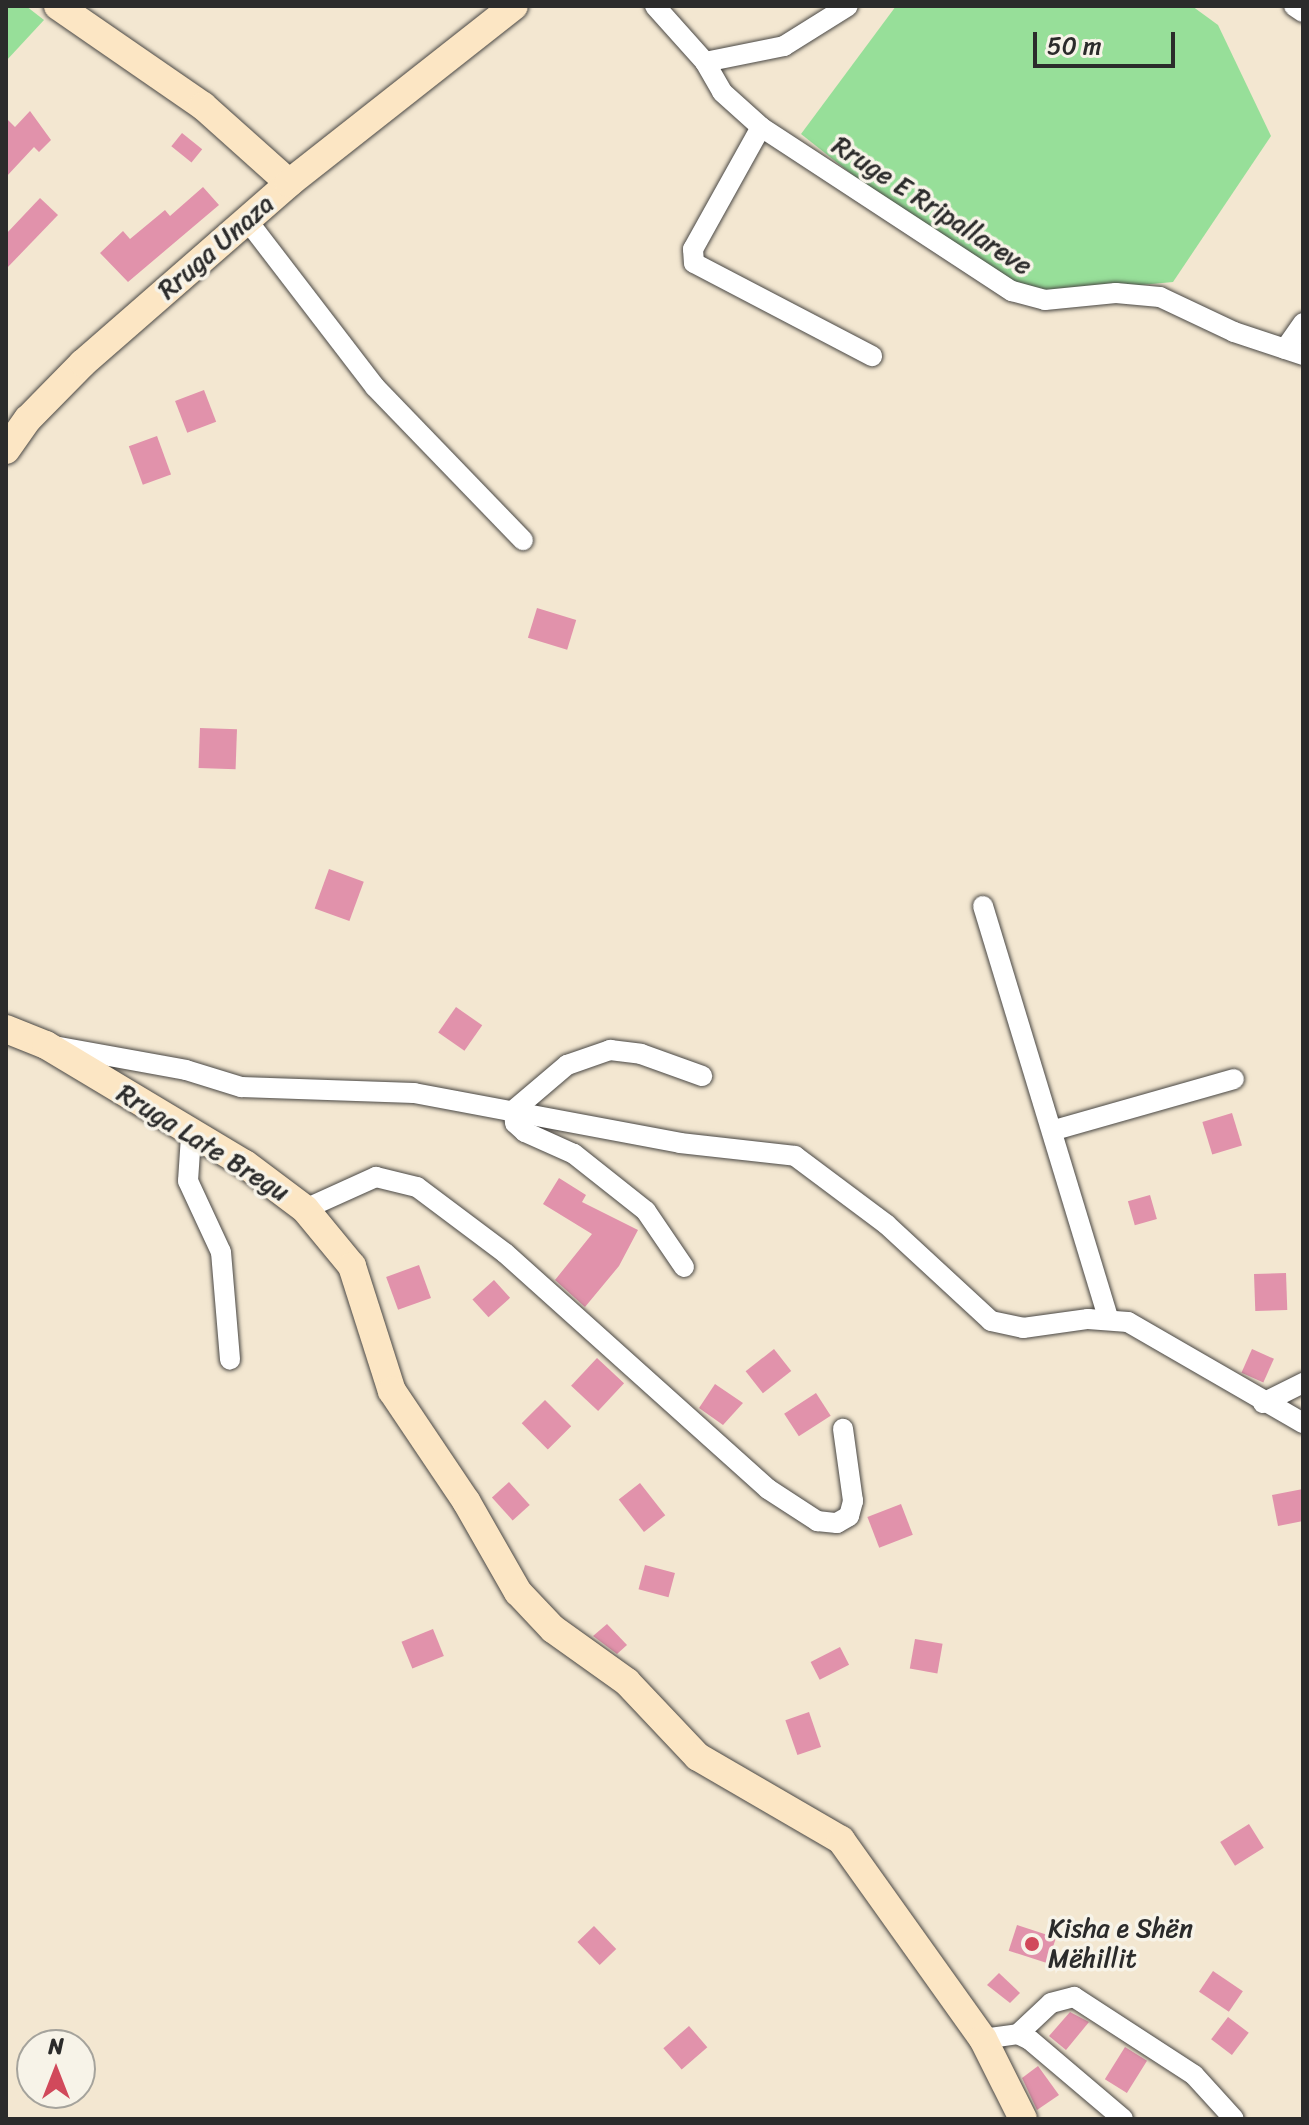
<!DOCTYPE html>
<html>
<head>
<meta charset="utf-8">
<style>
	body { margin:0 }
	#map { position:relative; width:1309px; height:2125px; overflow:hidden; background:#f3e7d1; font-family:Sriracha,sans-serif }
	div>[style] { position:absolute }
	.green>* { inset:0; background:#97df99 }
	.building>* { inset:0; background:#e192ab; transform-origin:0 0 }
	.roads { filter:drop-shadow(0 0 2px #494744) drop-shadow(0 0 2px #494744) }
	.street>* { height:20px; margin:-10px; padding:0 10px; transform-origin:10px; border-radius:10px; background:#fff }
	.secondary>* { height:28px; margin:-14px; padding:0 14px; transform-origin:14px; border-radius:14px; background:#fce6c4 }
	.dots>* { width:22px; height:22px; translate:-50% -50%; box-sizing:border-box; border:4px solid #f7f3e8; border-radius:50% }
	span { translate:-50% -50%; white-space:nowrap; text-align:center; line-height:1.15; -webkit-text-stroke:7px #f7f3e8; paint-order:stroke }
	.street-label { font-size:26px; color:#2b2b2b }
	.poi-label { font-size:26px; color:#2b2b2b }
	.left { translate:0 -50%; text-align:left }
	.frame { position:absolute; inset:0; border:8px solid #2b2b2b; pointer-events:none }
	.north { position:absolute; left:16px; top:2029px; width:80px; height:80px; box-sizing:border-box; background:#f7f3e8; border:2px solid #a5a39c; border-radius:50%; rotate:0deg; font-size:22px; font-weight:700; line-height:32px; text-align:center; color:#2b2b2b }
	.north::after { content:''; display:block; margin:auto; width:28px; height:36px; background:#d1495b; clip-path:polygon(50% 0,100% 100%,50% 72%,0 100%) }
	.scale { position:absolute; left:1033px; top:32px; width:142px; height:36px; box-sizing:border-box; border:4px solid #2b2b2b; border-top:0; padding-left:10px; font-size:24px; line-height:28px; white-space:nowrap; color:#2b2b2b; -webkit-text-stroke:6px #f7f3e8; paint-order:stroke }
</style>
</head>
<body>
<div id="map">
	<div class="green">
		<div style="clip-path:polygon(6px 6px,26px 6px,44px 20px,6px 61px)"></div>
		<div style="clip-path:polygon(896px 6px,1192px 6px,1218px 25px,1271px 136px,1173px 282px,1034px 295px,859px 180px,801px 134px)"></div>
	</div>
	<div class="building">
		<div style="clip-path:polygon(30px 111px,51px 140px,39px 152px,34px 147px,6px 177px,6px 118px,15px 127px)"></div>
		<div style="left:182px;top:133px;width:26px;height:17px;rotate:39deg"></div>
		<div style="clip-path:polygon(203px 187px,219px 205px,128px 282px,100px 253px,123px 231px,130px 239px,165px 210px,170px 216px)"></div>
		<div style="clip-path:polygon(40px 198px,58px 215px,6px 269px,6px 234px)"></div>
		<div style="left:204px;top:390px;width:34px;height:31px;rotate:69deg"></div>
		<div style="left:157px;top:436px;width:41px;height:30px;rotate:70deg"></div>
		<div style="left:537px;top:608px;width:41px;height:31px;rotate:17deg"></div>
		<div style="left:200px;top:728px;width:37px;height:40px;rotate:2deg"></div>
		<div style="left:329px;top:869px;width:37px;height:42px;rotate:20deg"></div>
		<div style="left:456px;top:1007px;width:32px;height:31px;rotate:35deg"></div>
		<div style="left:1232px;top:1113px;width:34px;height:31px;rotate:73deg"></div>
		<div style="clip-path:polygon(559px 1178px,586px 1195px,582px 1202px,638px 1230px,619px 1266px,585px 1307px,555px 1280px,592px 1234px,543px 1204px)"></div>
		<div style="left:1150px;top:1195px;width:25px;height:23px;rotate:74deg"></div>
		<div style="left:419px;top:1265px;width:35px;height:35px;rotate:70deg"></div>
		<div style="left:1286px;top:1273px;width:37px;height:32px;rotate:88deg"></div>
		<div style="left:494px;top:1280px;width:24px;height:29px;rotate:48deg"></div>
		<div style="left:774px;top:1349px;width:28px;height:36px;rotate:52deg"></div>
		<div style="left:1252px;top:1349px;width:24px;height:26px;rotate:24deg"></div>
		<div style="left:597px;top:1358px;width:37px;height:38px;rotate:43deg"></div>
		<div style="clip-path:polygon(715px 1384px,743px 1403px,723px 1425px,699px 1408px)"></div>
		<div style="left:816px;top:1393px;width:27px;height:38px;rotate:57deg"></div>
		<div style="left:545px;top:1400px;width:37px;height:33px;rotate:45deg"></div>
		<div style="left:509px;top:1482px;width:31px;height:23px;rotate:48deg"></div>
		<div style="left:640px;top:1483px;width:41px;height:27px;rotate:52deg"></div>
		<div style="clip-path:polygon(1303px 1489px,1303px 1521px,1278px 1526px,1272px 1495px)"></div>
		<div style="left:901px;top:1504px;width:33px;height:36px;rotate:69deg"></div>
		<div style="left:645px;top:1565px;width:31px;height:25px;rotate:15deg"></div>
		<div style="clip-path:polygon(607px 1624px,627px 1645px,617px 1654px,593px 1636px)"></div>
		<div style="left:433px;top:1629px;width:29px;height:34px;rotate:68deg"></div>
		<div style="left:915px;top:1639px;width:28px;height:30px;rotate:10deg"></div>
		<div style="left:840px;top:1647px;width:20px;height:33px;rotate:63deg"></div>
		<div style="left:809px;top:1712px;width:37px;height:25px;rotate:71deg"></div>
		<div style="left:1249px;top:1824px;width:28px;height:34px;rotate:58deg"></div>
		<div style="left:1017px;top:1925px;width:41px;height:27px;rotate:18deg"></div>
		<div style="left:594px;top:1926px;width:32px;height:23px;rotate:46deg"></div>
		<div style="left:1213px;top:1971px;width:36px;height:25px;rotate:34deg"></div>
		<div style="clip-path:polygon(999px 1973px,1020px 1993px,1010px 2003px,987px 1985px)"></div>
		<div style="clip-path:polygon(1070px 2012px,1089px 2022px,1066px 2050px,1049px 2036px)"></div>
		<div style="left:1228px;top:2017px;width:26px;height:28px;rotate:37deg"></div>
		<div style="left:689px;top:2026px;width:28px;height:34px;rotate:49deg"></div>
		<div style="left:1125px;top:2047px;width:26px;height:38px;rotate:32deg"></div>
		<div style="clip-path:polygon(1038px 2066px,1059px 2095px,1037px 2110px,1022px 2078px)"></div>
	</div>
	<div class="roads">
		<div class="street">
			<div style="left:655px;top:6px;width:75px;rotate:48.2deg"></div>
			<div style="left:705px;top:62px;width:34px;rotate:60deg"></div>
			<div style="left:722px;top:92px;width:52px;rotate:41.9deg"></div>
			<div style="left:761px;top:127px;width:300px;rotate:33.2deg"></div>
			<div style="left:1012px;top:291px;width:34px;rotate:15deg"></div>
			<div style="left:1045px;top:300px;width:71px;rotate:-5.6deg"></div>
			<div style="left:1116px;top:293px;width:44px;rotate:5.2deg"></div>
			<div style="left:1160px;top:297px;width:82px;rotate:25.3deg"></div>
			<div style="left:1234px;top:332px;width:73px;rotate:18.4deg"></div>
			<div style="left:1294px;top:6px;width:11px;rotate:34deg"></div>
			<div style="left:705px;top:62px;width:81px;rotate:-11.4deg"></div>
			<div style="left:784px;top:46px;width:75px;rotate:-32deg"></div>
			<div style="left:761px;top:127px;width:140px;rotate:119.1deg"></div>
			<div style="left:693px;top:249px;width:14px;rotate:86deg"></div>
			<div style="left:694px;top:263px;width:201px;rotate:27.6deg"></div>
			<div style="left:247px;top:220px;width:210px;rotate:52.5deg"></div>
			<div style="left:375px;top:387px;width:213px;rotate:46deg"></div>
			<div style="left:1285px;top:349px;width:32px;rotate:-55deg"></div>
			<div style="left:983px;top:906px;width:431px;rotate:73.1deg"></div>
			<div style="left:54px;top:1046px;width:134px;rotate:10.3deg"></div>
			<div style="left:186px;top:1070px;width:58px;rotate:17.2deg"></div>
			<div style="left:241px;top:1087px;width:173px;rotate:2deg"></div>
			<div style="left:414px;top:1093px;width:271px;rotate:10.6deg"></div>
			<div style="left:680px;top:1143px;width:116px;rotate:6.4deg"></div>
			<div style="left:795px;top:1156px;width:114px;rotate:36.8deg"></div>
			<div style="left:886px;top:1224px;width:143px;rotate:42.7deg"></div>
			<div style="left:991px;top:1321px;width:33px;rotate:12deg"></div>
			<div style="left:1023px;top:1328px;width:66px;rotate:-7.9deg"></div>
			<div style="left:1088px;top:1319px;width:40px;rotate:4.3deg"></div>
			<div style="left:1128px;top:1322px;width:202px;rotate:30deg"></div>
			<div style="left:1055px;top:1130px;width:186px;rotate:-15.9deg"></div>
			<div style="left:191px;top:1136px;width:45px;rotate:93.8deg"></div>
			<div style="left:188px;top:1181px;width:78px;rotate:65.1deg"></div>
			<div style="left:221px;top:1252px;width:108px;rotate:85.2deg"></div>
			<div style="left:305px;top:1209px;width:78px;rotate:-24.3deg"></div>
			<div style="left:376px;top:1177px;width:42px;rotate:13.7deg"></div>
			<div style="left:417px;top:1187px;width:110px;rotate:36.9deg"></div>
			<div style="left:505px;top:1253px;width:353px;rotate:41.9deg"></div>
			<div style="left:768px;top:1489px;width:59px;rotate:33.1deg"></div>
			<div style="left:817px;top:1521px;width:20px;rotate:6deg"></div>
			<div style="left:837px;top:1523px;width:14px;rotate:-30deg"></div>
			<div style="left:849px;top:1516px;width:16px;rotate:-75deg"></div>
			<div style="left:853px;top:1501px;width:73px;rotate:-97.9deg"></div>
			<div style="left:684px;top:1267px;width:68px;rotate:-124.2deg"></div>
			<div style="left:646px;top:1211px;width:92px;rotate:-141.6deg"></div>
			<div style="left:574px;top:1154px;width:54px;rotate:-155.8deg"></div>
			<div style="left:525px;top:1132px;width:13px;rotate:-138deg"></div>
			<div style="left:515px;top:1123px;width:13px;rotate:-94deg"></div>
			<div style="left:514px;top:1110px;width:70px;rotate:-40.3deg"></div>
			<div style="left:567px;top:1065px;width:46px;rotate:-19.2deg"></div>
			<div style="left:610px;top:1050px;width:31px;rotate:7deg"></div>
			<div style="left:641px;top:1054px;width:65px;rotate:19.8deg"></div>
			<div style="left:1263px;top:1403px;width:45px;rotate:-26.6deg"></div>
			<div style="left:1018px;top:2034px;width:45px;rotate:-43.2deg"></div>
			<div style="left:1051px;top:2003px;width:24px;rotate:-15deg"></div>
			<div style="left:1074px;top:1997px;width:143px;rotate:33deg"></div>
			<div style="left:1194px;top:2075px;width:59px;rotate:47.7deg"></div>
			<div style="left:983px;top:2039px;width:35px;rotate:-8deg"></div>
			<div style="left:1018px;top:2034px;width:13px;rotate:27deg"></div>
			<div style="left:1030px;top:2040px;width:122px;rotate:40.3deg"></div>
		</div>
		<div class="secondary">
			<div style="left:58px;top:6px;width:176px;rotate:34.6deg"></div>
			<div style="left:203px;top:106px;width:115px;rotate:41.8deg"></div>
			<div style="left:6px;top:450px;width:38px;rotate:-55deg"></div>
			<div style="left:28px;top:419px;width:78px;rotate:-45.5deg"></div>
			<div style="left:83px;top:363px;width:274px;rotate:-41.1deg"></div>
			<div style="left:289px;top:183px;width:286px;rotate:-38.2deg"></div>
			<div style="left:6px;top:1029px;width:43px;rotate:21.8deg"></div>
			<div style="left:46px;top:1045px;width:232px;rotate:30.9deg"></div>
			<div style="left:245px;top:1164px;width:75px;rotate:36.9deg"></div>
			<div style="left:305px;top:1209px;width:74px;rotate:50.5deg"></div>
			<div style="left:352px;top:1266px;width:131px;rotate:72.3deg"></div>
			<div style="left:392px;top:1391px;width:133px;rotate:56.1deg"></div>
			<div style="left:466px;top:1501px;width:105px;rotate:60.3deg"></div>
			<div style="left:518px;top:1592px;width:51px;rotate:46.6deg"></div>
			<div style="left:553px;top:1629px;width:91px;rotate:35.6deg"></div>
			<div style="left:627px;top:1682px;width:103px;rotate:46.6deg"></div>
			<div style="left:698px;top:1757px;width:165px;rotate:30.1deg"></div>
			<div style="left:841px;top:1840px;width:244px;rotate:54.5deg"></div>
			<div style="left:983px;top:2039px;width:89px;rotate:63.4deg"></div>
		</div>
	</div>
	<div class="dots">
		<div style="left:1032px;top:1944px;background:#d1495b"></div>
	</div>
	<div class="street-label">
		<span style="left:932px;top:206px;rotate:33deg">Rruge E Rripallareve</span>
		<span style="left:216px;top:247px;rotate:-41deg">Rruga Unaza</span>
		<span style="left:203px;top:1143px;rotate:32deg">Rruga Late Bregu</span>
	</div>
	<div class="poi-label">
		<span class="left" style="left:1048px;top:1944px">Kisha e Shën<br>Mëhillit</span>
	</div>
	<div class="frame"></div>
	<div class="north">N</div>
	<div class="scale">50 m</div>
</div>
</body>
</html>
